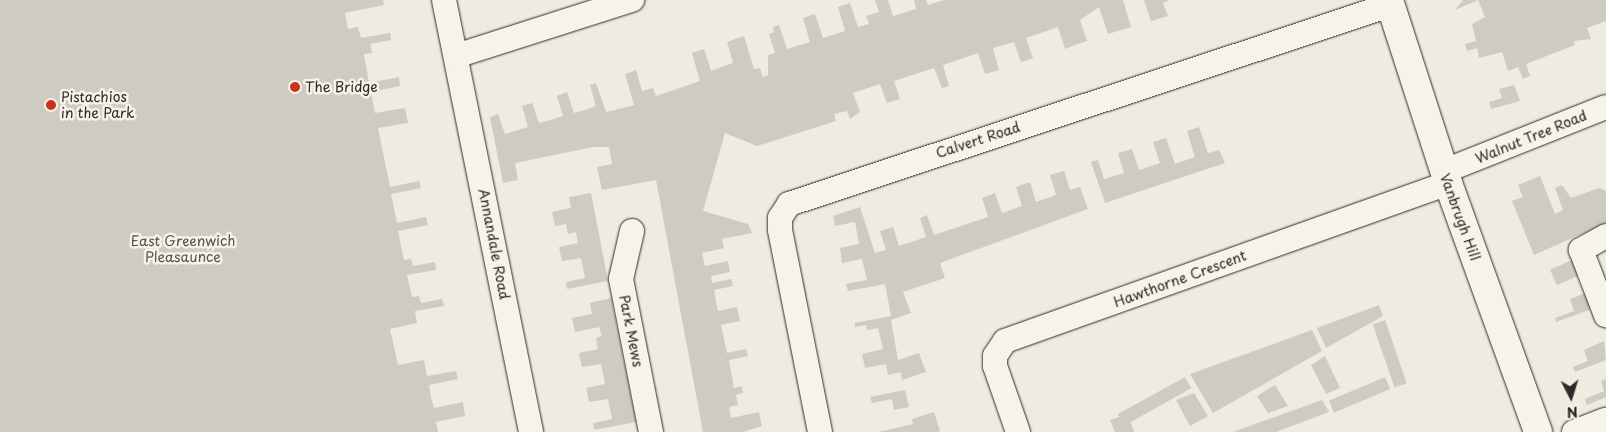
<!DOCTYPE html>
<html>
<head>
<meta charset="utf-8">
<style>
	body { margin:0 }
	#map { position:relative; width:1606px; height:432px; overflow:hidden; background:#efebe0; font-family:"Playpen Sans",sans-serif }
	div>[style] { position:absolute }
	.green>* { inset:0; background:#cfcbc2; transform-origin:0 0 }
	.roads { filter:drop-shadow(0 0 1px #2b2b2b) drop-shadow(0 0 1px #2b2b2b) }
	.street>* { height:24px; margin:-12px; padding:0 12px; transform-origin:12px; border-radius:12px; background:#f7f3e8 }
	.secondary>* { height:28px; margin:-14px; padding:0 14px; transform-origin:14px; border-radius:14px; background:#f7f3e8 }
	.dots>* { width:14px; height:14px; translate:-50% -50%; box-sizing:border-box; border:2px solid #f7f3e8; border-radius:50% }
	span { translate:-50% -50%; white-space:nowrap; text-align:center; line-height:1.15; -webkit-text-stroke:5px #f7f3e8; paint-order:stroke }
	.poi-label { font-size:14px; color:#2b2b2b }
	.left { translate:0 -50%; text-align:left }
	.street-label { font-size:14px; color:#2b2b2b }
	.park-label { font-size:14px; color:#545351 }
	.north { position:absolute; left:1546px; top:372px; width:50px; height:50px; -webkit-text-stroke:4px #f7f3e8; paint-order:stroke; rotate:175deg; font-size:14px; font-weight:700; line-height:20px; text-align:center; color:#2b2b2b }
	.north::after { content:''; display:block; margin:auto; width:18px; height:22px; background:#2b2b2b; clip-path:polygon(50% 0,100% 100%,50% 72%,0 100%) }
</style>
</head>
<body>
<div id="map">
	<div class="green">
		<div style="clip-path:polygon(0 0,383px 0,384px 5px,345px 13px,348px 29px,358px 27px,361px 38px,390px 33px,391px 40px,370px 44px,372px 53px,364px 54px,369px 83px,399px 77px,400px 86px,371px 92px,375px 113px,405px 108px,408px 123px,378px 128px,390px 187px,419px 181px,421px 188px,391px 194px,397px 223px,426px 217px,428px 225px,398px 231px,404px 260px,411px 259px,413px 266px,435px 262px,436px 270px,407px 275px,412px 297px,419px 296px,421px 303px,442px 299px,444px 306px,415px 311px,417px 323px,390px 329px,398px 365px,424px 360px,427px 376px,456px 371px,458px 379px,429px 385px,431px 397px,434px 408px,463px 402px,465px 416px,436px 422px,438px 432px,0 432px)"></div>
		<div style="clip-path:polygon(875px 0,888px 0,893px 16px,916px 9px,914px 0,926px 0,928px 5px,944px 0,1123px 0,1131px 27px,1108px 34px,1099px 7px,1080px 20px,1087px 41px,1072px 46px,1065px 49px,1058px 27px,1026px 38px,1033px 58px,1028px 60px,1021px 62px,1014px 42px,993px 48px,999px 70px,985px 74px,978px 53px,943px 65px,949px 86px,942px 88px,934px 68px,894px 81px,900px 99px,887px 103px,880px 84px,853px 93px,860px 112px,850px 119px,847px 111px,834px 114px,836px 121px,757px 146px,725px 133px,703px 211px,748px 224px,752px 233px,722px 239px,724px 248px,702px 253px,705px 266px,728px 261px,730px 272px,711px 276px,712px 283px,731px 279px,733px 286px,714px 290px,716px 301px,718px 311px,737px 307px,740px 321px,721px 325px,727px 353px,746px 349px,748px 356px,729px 360px,734px 388px,742px 386px,743px 393px,736px 395px,738px 405px,729px 407px,731px 418px,759px 412px,762px 426px,743px 432px,703px 432px,656px 180px,602px 190px,597px 167px,612px 164px,609px 147px,593px 147px,515px 163px,518px 180px,503px 183px,490px 117px,498px 114px,505px 134px,528px 127px,522px 106px,532px 103px,539px 123px,551px 120px,563px 116px,557px 96px,567px 92px,574px 113px,585px 110px,596px 106px,590px 85px,596px 83px,606px 112px,634px 105px,625px 74px,636px 70px,642px 91px,653px 88px,656px 96px,700px 81px,692px 53px,704px 49px,711px 71px,733px 63px,727px 42px,744px 36px,754px 69px,760px 68px,763px 77px,768px 75px,768px 55px,775px 53px,769px 34px,774px 32px,773px 27px,779px 25px,787px 49px,810px 42px,803px 18px,815px 14px,823px 38px,845px 31px,838px 7px,850px 3px,858px 27px,869px 24px,866px 16px,879px 12px)"></div>
		<div style="clip-path:polygon(1144px 0,1170px 0,1163px 3px,1168px 16px,1151px 21px)"></div>
		<div style="clip-path:polygon(1463px 0,1606px 0,1606px 21px,1587px 28px,1591px 39px,1574px 41px,1575px 45px,1526px 64px,1530px 76px,1523px 79px,1518px 67px,1508px 71px,1502px 52px,1479px 58px,1477px 48px,1467px 51px,1465px 44px,1476px 41px,1472px 24px,1485px 17px,1478px 0,1455px 10px)"></div>
		<div style="clip-path:polygon(1514px 85px,1520px 101px,1491px 109px,1489px 102px,1502px 98px,1499px 89px)"></div>
		<div style="clip-path:polygon(1199px 127px,1208px 153px,1219px 150px,1225px 163px,1105px 203px,1091px 162px,1098px 160px,1104px 179px,1124px 173px,1118px 153px,1132px 149px,1139px 170px,1160px 163px,1153px 142px,1166px 138px,1175px 164px,1195px 157px,1187px 131px)"></div>
		<div style="clip-path:polygon(1064px 171px,1070px 190px,1080px 187px,1088px 209px,940px 263px,945px 278px,903px 292px,911px 313px,891px 320px,898px 360px,919px 353px,926px 372px,902px 380px,901px 372px,888px 375px,886px 364px,865px 368px,862px 354px,883px 349px,878px 328px,867px 330px,866px 325px,855px 327px,855px 323px,891px 316px,885px 284px,848px 291px,846px 284px,867px 280px,862px 259px,842px 263px,840px 248px,859px 244px,855px 222px,835px 226px,833px 216px,860px 207px,875px 253px,886px 250px,880px 231px,893px 227px,899px 246px,926px 237px,920px 218px,927px 215px,934px 235px,988px 217px,982px 198px,995px 193px,1002px 213px,1022px 206px,1016px 187px,1030px 182px,1036px 202px,1056px 195px,1050px 175px)"></div>
		<div style="clip-path:polygon(1540px 176px,1555px 214px,1563px 210px,1555px 188px,1562px 185px,1571px 198px,1599px 188px,1606px 191px,1606px 223px,1534px 255px,1512px 201px,1523px 197px,1518px 185px)"></div>
		<div style="clip-path:polygon(591px 193px,608px 281px,567px 289px,566px 282px,585px 278px,581px 258px,562px 261px,559px 247px,578px 243px,576px 232px,568px 234px,566px 224px,555px 226px,552px 212px,571px 208px,569px 197px)"></div>
		<div style="left:1572px;top:260px;width:17px;height:24px;rotate:66deg"></div>
		<div style="clip-path:polygon(1585px 293px,1592px 309px,1556px 322px,1555px 318px,1574px 311px,1570px 299px)"></div>
		<div style="clip-path:polygon(611px 298px,636px 422px,594px 430px,593px 423px,612px 419px,608px 399px,589px 402px,586px 388px,605px 384px,601px 364px,582px 367px,579px 353px,598px 349px,596px 338px,602px 336px,599px 327px,575px 332px,572px 318px,592px 314px,590px 303px)"></div>
		<div style="clip-path:polygon(1379px 305px,1383px 316px,1326px 348px,1317px 328px)"></div>
		<div style="left:1385px;top:320px;width:67px;height:13px;rotate:71deg"></div>
		<div style="clip-path:polygon(1312px 330px,1322px 351px,1213px 413px,1190px 374px)"></div>
		<div style="clip-path:polygon(1604px 341px,1606px 360px,1575px 372px,1573px 367px,1588px 361px,1584px 350px)"></div>
		<div style="clip-path:polygon(1325px 356px,1340px 388px,1326px 394px,1311px 365px)"></div>
		<div style="left:1185px;top:377px;width:13px;height:77px;rotate:61deg"></div>
		<div style="left:1385px;top:377px;width:13px;height:61px;rotate:67deg"></div>
		<div style="clip-path:polygon(1606px 379px,1606px 397px,1587px 405px,1585px 399px,1604px 391px,1601px 381px)"></div>
		<div style="clip-path:polygon(1275px 385px,1288px 406px,1268px 413px,1257px 396px)"></div>
		<div style="clip-path:polygon(905px 390px,909px 407px,894px 410px,892px 399px,872px 403px,870px 397px)"></div>
		<div style="clip-path:polygon(1194px 393px,1208px 416px,1190px 426px,1176px 400px)"></div>
		<div style="clip-path:polygon(1322px 400px,1329px 412px,1276px 432px,1233px 432px)"></div>
		<div style="clip-path:polygon(934px 412px,940px 431px,937px 432px,878px 432px,913px 424px,912px 419px)"></div>
		<div style="clip-path:polygon(1128px 414px,1134px 432px,1115px 432px,1110px 420px)"></div>
	</div>
	<div class="roads">
		<div class="street">
			<div style="left:444px;top:0;width:441px;rotate:78.6deg"></div>
			<div style="left:456px;top:56px;width:185px;rotate:-17.7deg"></div>
			<div style="left:1455px;top:167px;width:162px;rotate:-21.7deg"></div>
			<div style="left:632px;top:231px;width:49px;rotate:102.9deg"></div>
			<div style="left:621px;top:279px;width:156px;rotate:78.9deg"></div>
			<div style="left:1606px;top:236px;width:29px;rotate:151deg"></div>
			<div style="left:1581px;top:250px;width:70px;rotate:69deg"></div>
			<div style="left:820px;top:432px;width:206px;rotate:-101.2deg"></div>
			<div style="left:780px;top:230px;width:12px;rotate:-90deg"></div>
			<div style="left:780px;top:218px;width:17px;rotate:-57deg"></div>
			<div style="left:789px;top:204px;width:633px;rotate:-18.32deg"></div>
			<div style="left:1018px;top:432px;width:70px;rotate:-109.2deg"></div>
			<div style="left:995px;top:366px;width:10px;rotate:-90deg"></div>
			<div style="left:995px;top:356px;width:18px;rotate:-56deg"></div>
			<div style="left:1005px;top:341px;width:470px;rotate:-19.6deg"></div>
			<div style="left:1574px;top:432px;width:34px;rotate:-21deg"></div>
		</div>
		<div class="secondary">
			<div style="left:1389px;top:0;width:192px;rotate:72.1deg"></div>
			<div style="left:1448px;top:183px;width:265px;rotate:70.1deg"></div>
		</div>
	</div>
	<div class="dots">
		<div style="left:295px;top:87px;background:#c8321e"></div>
		<div style="left:51px;top:105px;background:#c8321e"></div>
	</div>
	<div class="poi-label">
		<span class="left" style="left:305px;top:87px">The Bridge</span>
		<span class="left" style="left:61px;top:105px">Pistachios<br>in the Park</span>
	</div>
	<div class="street-label">
		<span style="left:1531px;top:137px;rotate:-22deg">Walnut Tree Road</span>
		<span style="left:978px;top:140px;rotate:-18deg">Calvert Road</span>
		<span style="left:1460px;top:217px;rotate:70deg">Vanbrugh Hill</span>
		<span style="left:494px;top:244px;rotate:79deg">Annandale Road</span>
		<span style="left:1180px;top:279px;rotate:-20deg">Hawthorne Crescent</span>
		<span style="left:631px;top:331px;rotate:79deg">Park Mews</span>
	</div>
	<div class="park-label">
		<span style="left:183px;top:249px">East Greenwich<br>Pleasaunce</span>
	</div>
	<div class="north">N</div>
</div>
</body>
</html>
